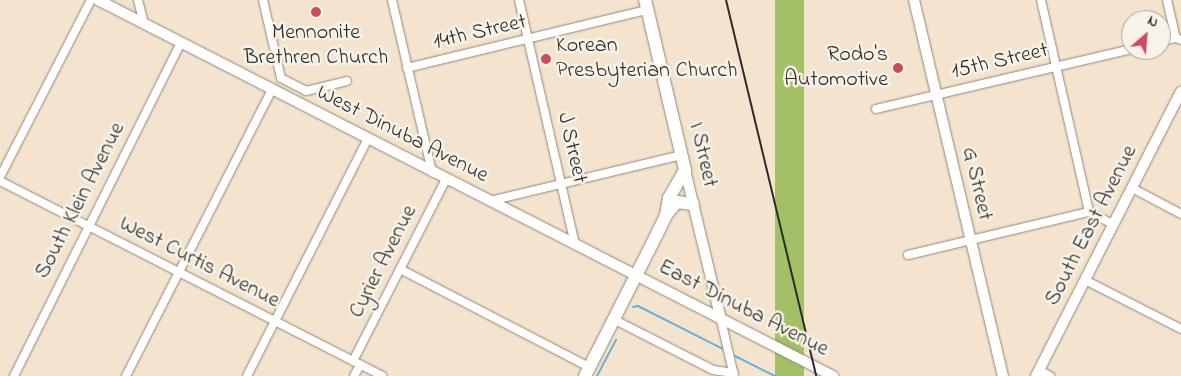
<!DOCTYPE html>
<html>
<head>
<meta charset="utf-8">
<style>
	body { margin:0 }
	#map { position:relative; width:1181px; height:376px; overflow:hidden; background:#f5e4cd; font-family:"Indie Flower",sans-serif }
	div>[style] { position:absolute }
	.green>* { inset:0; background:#a3c067; transform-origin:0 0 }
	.stream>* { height:2px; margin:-1px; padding:0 1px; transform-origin:1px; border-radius:1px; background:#6aafe0 }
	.roads { filter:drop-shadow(0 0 1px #90887c) drop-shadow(0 0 1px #90887c) }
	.minor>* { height:8px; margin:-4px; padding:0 4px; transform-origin:4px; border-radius:4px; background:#fff }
	.tertiary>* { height:10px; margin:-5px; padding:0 5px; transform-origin:5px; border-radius:5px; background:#fff }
	.primary>* { height:12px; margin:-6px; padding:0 6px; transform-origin:6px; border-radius:6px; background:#fff }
	.rail>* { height:2px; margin:-1px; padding:0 1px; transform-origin:1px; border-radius:1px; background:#2b2b2b }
	.dots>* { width:14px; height:14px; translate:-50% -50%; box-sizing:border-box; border:2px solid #f7f3e8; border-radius:50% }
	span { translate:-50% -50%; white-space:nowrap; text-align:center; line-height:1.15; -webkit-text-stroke:5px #f7f3e8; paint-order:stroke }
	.poi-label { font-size:22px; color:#2b2b2b }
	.left { translate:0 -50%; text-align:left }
	.right { translate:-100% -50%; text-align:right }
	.street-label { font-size:22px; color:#2b2b2b }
	.north { position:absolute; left:1121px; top:10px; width:50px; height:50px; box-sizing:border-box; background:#f7f3e8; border:1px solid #a5a39c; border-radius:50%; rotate:27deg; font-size:14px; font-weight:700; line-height:20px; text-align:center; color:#2b2b2b }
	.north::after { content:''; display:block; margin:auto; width:18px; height:22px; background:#d1495b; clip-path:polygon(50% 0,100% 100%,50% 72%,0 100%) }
</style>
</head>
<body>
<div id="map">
	<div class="green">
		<div style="left:775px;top:0;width:29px;height:386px"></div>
	</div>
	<div class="stream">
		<div style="left:633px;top:307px;width:5px;rotate:-11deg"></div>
		<div style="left:638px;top:306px;width:95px;rotate:26.8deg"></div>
		<div style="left:735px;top:356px;width:45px;rotate:26.6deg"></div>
		<div style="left:597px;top:376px;width:41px;rotate:-62.2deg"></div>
	</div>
	<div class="roads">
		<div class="minor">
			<div style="left:138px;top:0;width:25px;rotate:76deg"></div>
			<div style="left:263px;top:0;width:80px;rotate:77deg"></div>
			<div style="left:281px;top:78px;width:28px;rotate:27deg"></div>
			<div style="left:306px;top:91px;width:42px;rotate:-13.7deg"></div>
			<div style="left:392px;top:0;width:177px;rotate:76.9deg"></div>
			<div style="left:519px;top:0;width:251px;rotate:77.1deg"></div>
			<div style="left:1041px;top:0;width:217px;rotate:77.2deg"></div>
			<div style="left:1167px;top:0;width:39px;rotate:77deg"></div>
			<div style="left:1161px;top:41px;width:15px;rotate:-11deg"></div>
			<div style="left:1176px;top:38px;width:5px;rotate:22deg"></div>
			<div style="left:407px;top:68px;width:247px;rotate:-13.6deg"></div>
			<div style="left:876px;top:109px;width:262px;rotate:-13.2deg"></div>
			<div style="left:0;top:177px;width:199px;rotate:-62.8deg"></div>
			<div style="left:0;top:181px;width:429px;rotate:27deg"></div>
			<div style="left:1132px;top:188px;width:55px;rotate:28deg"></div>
			<div style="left:490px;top:201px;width:197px;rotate:-13.5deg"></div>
			<div style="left:908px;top:255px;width:186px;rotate:-13.4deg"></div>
			<div style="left:1089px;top:212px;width:27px;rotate:27deg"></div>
			<div style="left:400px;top:269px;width:213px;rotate:27.4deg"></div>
			<div style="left:1085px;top:280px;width:108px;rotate:27deg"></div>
			<div style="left:613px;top:319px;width:112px;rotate:27deg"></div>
			<div style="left:713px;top:370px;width:21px;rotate:8deg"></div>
			<div style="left:721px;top:320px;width:57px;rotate:76.9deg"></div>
			<div style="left:353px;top:361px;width:204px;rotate:-62.9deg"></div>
			<div style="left:1039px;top:370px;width:13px;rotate:29deg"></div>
			<div style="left:14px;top:376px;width:373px;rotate:-63.4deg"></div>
			<div style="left:126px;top:376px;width:321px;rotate:-63deg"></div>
			<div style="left:247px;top:376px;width:266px;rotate:-63deg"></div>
			<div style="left:354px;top:376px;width:13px;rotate:-61deg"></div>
		</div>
		<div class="tertiary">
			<div style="left:98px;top:0;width:826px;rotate:27.09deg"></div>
			<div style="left:914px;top:0;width:386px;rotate:76.7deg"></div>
			<div style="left:685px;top:170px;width:154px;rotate:76.5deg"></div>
			<div style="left:1036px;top:376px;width:319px;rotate:-63deg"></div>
		</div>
		<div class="primary">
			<div style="left:666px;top:215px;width:17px;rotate:-50deg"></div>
			<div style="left:677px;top:202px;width:16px;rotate:7deg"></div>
			<div style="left:585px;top:376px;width:150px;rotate:-63.1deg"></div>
			<div style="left:653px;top:242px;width:30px;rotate:-64deg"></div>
			<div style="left:666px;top:215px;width:17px;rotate:-80deg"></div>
			<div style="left:669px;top:198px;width:32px;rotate:-60deg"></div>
			<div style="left:685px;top:170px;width:175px;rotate:-103.2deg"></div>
		</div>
	</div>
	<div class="rail">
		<div style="left:726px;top:0;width:387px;rotate:76.5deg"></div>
	</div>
	<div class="dots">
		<div style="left:316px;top:12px;background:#d1495b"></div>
		<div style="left:546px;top:59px;background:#d1495b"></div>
		<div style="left:898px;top:68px;background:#d1495b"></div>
	</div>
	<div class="poi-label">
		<span style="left:316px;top:46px">Mennonite<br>Brethren Church</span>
		<span class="left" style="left:556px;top:59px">Korean<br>Presbyterian Church</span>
		<span class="right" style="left:888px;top:68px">Rodo's<br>Automotive</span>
	</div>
	<div class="street-label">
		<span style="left:480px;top:33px;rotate:-13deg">14th Street</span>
		<span style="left:1000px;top:62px;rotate:-13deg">15th Street</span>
		<span style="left:402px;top:135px;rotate:27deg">West Dinuba Avenue</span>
		<span style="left:571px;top:148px;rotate:77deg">J Street</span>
		<span style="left:702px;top:155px;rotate:77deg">I Street</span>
		<span style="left:976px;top:184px;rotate:77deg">G Street</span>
		<span style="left:81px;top:201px;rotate:-63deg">South Klein Avenue</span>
		<span style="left:1092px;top:226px;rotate:-63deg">South East Avenue</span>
		<span style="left:384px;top:262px;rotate:-63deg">Cyrier Avenue</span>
		<span style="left:199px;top:263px;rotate:27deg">West Curtis Avenue</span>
		<span style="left:743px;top:309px;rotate:27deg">East Dinuba Avenue</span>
	</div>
	<div class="north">N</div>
</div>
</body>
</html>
